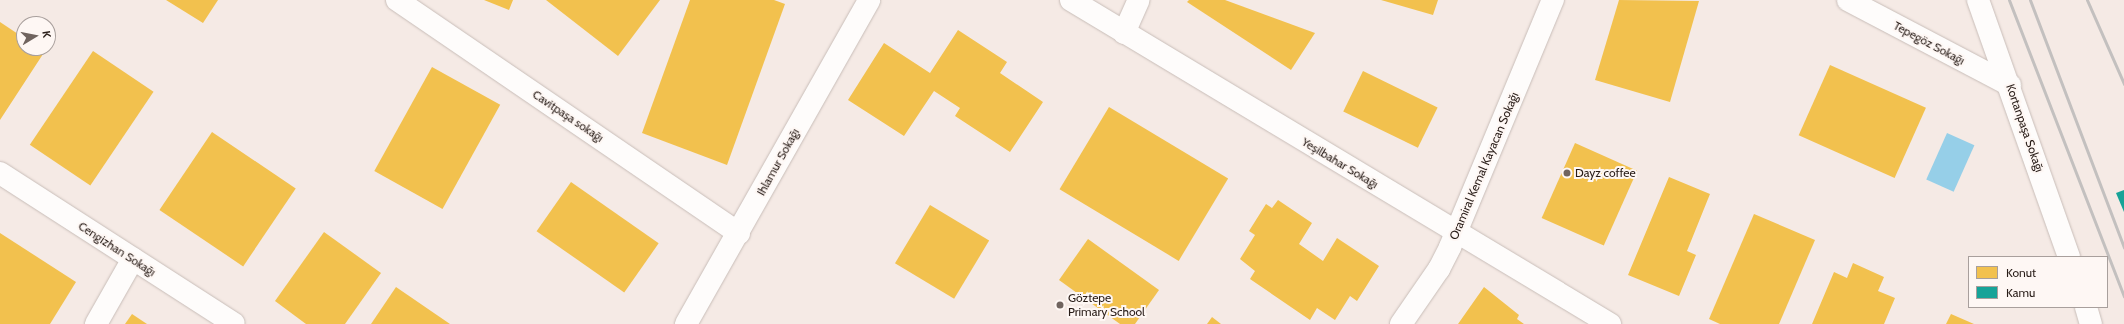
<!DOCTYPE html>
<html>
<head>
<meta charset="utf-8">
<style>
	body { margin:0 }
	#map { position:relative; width:2124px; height:324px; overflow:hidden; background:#f5eae5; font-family:Cabin,sans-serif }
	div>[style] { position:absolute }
	.water>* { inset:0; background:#96cfe8; transform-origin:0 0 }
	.homes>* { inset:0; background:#f2c14e; transform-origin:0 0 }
	.public>* { inset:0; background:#17a398 }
	.roads { filter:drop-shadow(0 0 1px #c8bdb8) drop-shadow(0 0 1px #c8bdb8) }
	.minor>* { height:22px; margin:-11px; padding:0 11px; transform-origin:11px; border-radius:11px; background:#fefcfb }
	.rail>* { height:3px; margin:-1.5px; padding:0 1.5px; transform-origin:1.5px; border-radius:1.5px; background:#c3c0bf }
	.dots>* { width:11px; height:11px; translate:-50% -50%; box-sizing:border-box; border:2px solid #fef7f4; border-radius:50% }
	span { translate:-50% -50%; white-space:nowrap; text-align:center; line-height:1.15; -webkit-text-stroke:4px #fef7f4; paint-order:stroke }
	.street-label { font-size:12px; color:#281c17 }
	.poi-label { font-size:12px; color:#281c17 }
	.left { translate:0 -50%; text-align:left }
	.legend { position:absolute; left:1968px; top:256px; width:140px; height:52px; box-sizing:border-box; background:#fef7f4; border:1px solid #a89f9c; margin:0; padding:5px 7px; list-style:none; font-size:12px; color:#281c17 }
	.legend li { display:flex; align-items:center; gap:8px; height:20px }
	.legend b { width:20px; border:1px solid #a89f9c }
	.north { position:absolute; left:16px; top:16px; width:40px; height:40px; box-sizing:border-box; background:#fef7f4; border:1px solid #a89f9c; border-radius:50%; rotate:80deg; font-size:11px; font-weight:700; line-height:16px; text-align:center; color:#281c17 }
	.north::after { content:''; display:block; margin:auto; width:14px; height:18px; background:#70645f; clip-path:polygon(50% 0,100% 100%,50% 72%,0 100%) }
</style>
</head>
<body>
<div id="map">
	<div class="water">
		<div style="left:1947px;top:133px;width:30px;height:51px;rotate:24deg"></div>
	</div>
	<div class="homes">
		<div style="clip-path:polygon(166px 0,218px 0,203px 23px)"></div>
		<div style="clip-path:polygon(484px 0,513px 0,509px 10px)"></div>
		<div style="clip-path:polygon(546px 0,660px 0,618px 56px)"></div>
		<div style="clip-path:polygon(690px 0,774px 0,785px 4px,727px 165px,642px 133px)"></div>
		<div style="clip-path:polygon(1189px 0,1225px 0,1315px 33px,1291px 70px,1187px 2px)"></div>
		<div style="clip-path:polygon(1381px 0,1438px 0,1433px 15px)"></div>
		<div style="clip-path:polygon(1619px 0,1699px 1px,1670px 102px,1595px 80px)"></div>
		<div style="clip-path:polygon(0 22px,24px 38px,24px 48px,39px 48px,45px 51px,0 120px)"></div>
		<div style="clip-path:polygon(958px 30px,1007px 62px,1000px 73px,1043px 102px,1010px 152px,955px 116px,960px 108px,934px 91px,904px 136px,848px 100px,884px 43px,930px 73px)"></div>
		<div style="left:93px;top:51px;width:73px;height:113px;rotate:34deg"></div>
		<div style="left:1830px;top:65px;width:105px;height:77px;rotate:24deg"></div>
		<div style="left:432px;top:67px;width:78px;height:119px;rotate:29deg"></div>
		<div style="left:1363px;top:71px;width:83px;height:45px;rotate:26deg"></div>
		<div style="left:1109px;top:107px;width:139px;height:96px;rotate:31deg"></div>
		<div style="left:212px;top:132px;width:101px;height:94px;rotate:34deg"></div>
		<div style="left:1575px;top:143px;width:68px;height:82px;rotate:24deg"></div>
		<div style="clip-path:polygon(1669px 177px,1710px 194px,1687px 251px,1696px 255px,1679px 296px,1628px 275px)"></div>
		<div style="left:571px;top:182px;width:107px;height:60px;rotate:35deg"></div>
		<div style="clip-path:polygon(1278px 200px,1312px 223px,1299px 244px,1323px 261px,1337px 238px,1379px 266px,1357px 301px,1350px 296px,1335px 320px,1317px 308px,1310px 320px,1250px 279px,1255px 271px,1240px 259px,1255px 235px,1249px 231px,1266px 204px,1272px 208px)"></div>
		<div style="left:930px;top:205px;width:69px;height:68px;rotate:31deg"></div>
		<div style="clip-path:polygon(1754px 214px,1815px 240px,1779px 324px,1720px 324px,1709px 319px)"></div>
		<div style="clip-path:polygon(324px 232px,381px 273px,345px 324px,306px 324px,275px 301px)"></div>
		<div style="clip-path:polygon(0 233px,76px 282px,50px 324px,0 324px)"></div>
		<div style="clip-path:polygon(1088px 239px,1159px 290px,1135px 324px,1120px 324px,1059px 280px)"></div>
		<div style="clip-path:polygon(1853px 263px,1884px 277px,1878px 291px,1895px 298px,1884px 324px,1812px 324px,1834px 272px,1847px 278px)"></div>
		<div style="clip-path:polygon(396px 287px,450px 324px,371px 324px)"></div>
		<div style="clip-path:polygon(1484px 287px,1519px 315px,1517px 319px,1524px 324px,1458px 324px)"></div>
		<div style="clip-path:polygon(132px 314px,147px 324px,125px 324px)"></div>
		<div style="clip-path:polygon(1951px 314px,1974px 324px,1946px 324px)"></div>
		<div style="clip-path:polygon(1212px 317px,1221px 324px,1207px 324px)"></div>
	</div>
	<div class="public">
		<div style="clip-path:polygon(2124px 190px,2124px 212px,2116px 193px)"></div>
	</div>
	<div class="roads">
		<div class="minor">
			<div style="left:397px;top:0;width:414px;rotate:34.3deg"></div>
			<div style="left:1071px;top:0;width:629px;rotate:31.01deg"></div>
			<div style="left:1848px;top:0;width:183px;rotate:27.7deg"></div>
			<div style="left:1978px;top:0;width:273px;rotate:70.5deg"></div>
			<div style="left:1124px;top:33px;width:36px;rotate:-66deg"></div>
			<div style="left:0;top:173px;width:278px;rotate:32.8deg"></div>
			<div style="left:2086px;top:307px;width:18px;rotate:74deg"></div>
			<div style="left:96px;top:324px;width:75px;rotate:-60.4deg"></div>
			<div style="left:686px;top:324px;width:372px;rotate:-60.5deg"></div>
			<div style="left:1401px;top:324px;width:67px;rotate:-55.4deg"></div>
			<div style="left:1439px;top:269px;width:25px;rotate:-63deg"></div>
			<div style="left:1450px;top:247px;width:268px;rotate:-67.4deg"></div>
		</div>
	</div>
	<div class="rail">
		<div style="left:2009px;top:0;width:318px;rotate:68.8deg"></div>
		<div style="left:2030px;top:0;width:265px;rotate:69.2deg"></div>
		<div style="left:2087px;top:0;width:92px;rotate:66.2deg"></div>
	</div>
	<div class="dots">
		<div style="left:1567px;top:173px;background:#70645f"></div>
		<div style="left:1060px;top:305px;background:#70645f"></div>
	</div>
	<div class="street-label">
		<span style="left:1929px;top:43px;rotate:28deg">Tepegöz Sokağı</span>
		<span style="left:568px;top:116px;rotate:34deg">Cavitpaşa sokağı</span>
		<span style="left:2025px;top:128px;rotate:71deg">Kortanpaşa Sokağı</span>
		<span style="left:778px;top:162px;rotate:-61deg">Ihlamur Sokağı</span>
		<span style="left:1340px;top:163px;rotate:31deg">Yeşilbahar Sokağı</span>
		<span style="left:1484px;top:166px;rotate:-67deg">Oramiral Kemal Kayacan Sokağı</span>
		<span style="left:117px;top:249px;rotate:33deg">Cengizhan Sokağı</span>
	</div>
	<div class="poi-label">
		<span class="left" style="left:1575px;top:173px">Dayz coffee</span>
		<span class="left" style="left:1068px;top:305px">Göztepe<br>Primary School</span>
	</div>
	<ul class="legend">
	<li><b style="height:11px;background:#f2c14e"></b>Konut</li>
	<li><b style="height:11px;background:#17a398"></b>Kamu</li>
	</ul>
	<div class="north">K</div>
</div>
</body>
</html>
